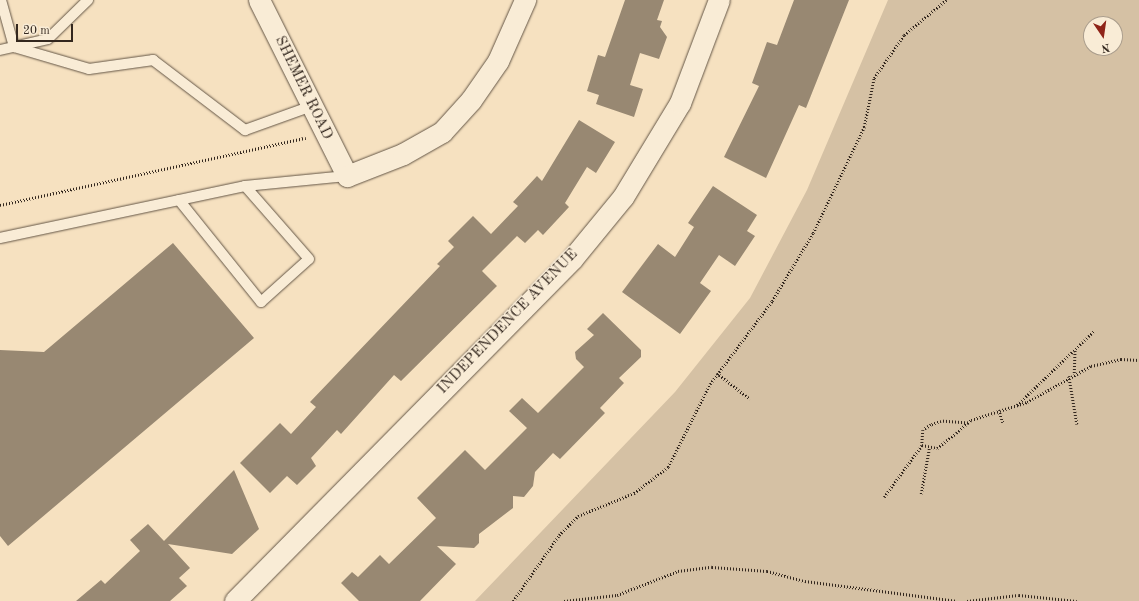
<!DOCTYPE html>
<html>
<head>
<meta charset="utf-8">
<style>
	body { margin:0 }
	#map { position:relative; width:1139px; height:601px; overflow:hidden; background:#f6e1c0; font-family:"Old Standard TT",serif }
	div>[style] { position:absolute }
	.green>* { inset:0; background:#d5c1a4 }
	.building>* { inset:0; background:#988872 }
	.path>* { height:2.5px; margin-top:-1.25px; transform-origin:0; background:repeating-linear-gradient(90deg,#33271e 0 1px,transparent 0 3px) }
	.roads { filter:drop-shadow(0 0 1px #645646) drop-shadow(0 0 1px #645646) }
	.lane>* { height:10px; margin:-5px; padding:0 5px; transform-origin:5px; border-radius:5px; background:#f9ecd6 }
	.street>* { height:21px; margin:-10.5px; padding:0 10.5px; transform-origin:10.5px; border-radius:10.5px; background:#f9ecd6 }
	span { translate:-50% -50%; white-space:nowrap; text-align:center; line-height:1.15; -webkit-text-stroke:3px #f9ecd6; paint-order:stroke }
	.street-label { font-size:15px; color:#33271e }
	.north { position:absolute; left:1083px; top:16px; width:40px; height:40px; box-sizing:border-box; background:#f9ecd6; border:1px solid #aa9d8c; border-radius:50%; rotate:167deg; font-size:11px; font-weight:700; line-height:16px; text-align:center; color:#33271e }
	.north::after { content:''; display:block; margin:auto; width:14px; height:18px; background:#8f2418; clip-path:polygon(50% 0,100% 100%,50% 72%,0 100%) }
	.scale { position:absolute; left:16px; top:24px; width:57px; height:18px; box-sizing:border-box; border:2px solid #33271e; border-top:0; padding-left:5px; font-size:12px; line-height:14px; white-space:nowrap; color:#33271e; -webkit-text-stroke:3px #f9ecd6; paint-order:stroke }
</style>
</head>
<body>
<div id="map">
	<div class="green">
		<div style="clip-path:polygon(evenodd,888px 0,1139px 0,1139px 601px,475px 601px,675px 392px,750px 298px,807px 190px,888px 0,1091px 24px,1115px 24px,1115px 48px,1091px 48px,1091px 24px)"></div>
	</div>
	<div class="building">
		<div style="clip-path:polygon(625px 0,664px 0,657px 20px,662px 21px,660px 27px,667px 37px,659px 59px,640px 53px,630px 85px,643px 89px,634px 117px,596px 104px,599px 95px,587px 91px,598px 55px,605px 57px)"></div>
		<div style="clip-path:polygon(794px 0,849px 0,806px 108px,799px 105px,766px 178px,724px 157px,759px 86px,752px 83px,767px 42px,777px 45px)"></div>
		<div style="clip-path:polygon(579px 120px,615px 142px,596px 173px,587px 167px,565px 203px,569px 207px,543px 235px,538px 230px,525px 243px,517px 236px,482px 271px,497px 286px,401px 381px,394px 375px,341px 434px,337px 430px,311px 458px,316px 466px,297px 485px,287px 476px,270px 493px,240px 463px,280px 423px,291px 434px,316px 407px,310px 402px,440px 266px,437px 264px,454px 247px,448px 241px,473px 216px,491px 234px,518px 206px,513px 202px,537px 176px,542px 181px)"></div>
		<div style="clip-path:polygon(713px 186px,757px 215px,747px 231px,755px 236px,735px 266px,719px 255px,700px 283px,711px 291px,680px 334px,622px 292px,658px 244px,675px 257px,694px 227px,688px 223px)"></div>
		<div style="clip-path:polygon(173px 243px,254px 338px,8px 546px,0 536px,0 350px,44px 352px)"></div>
		<div style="clip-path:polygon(603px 313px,641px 350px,641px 357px,619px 378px,624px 383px,600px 408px,605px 413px,560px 459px,553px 453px,535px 472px,533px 486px,524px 497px,513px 496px,513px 508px,479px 534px,479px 543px,474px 548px,437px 546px,456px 564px,420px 601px,359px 601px,341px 583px,352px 572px,358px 577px,380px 555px,389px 564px,436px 518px,417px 498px,465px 450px,485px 470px,527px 428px,509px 411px,522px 398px,538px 413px,584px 367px,576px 359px,575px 352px,594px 335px,587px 329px)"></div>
		<div style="clip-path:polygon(234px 470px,259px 529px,232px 554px,168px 544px,190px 568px,179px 578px,187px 586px,170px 601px,76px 601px,101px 580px,105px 584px,140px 551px,130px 540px,148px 524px,164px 541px)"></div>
	</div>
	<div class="path">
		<div style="left:0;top:205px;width:313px;rotate:-12.4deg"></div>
		<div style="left:717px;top:373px;width:42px;rotate:38.2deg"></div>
		<div style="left:1074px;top:373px;width:23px;rotate:-88deg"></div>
		<div style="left:1069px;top:376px;width:49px;rotate:80.5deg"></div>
		<div style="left:1017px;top:405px;width:107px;rotate:-43.9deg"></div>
		<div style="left:999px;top:410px;width:13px;rotate:72deg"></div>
		<div style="left:968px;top:423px;width:27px;rotate:-176deg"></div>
		<div style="left:941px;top:421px;width:11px;rotate:158deg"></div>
		<div style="left:931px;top:425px;width:9px;rotate:148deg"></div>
		<div style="left:923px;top:430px;width:15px;rotate:94deg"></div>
		<div style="left:922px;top:445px;width:15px;rotate:11deg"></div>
		<div style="left:937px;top:448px;width:24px;rotate:-38deg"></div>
		<div style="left:956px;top:433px;width:20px;rotate:-41deg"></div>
		<div style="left:971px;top:420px;width:59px;rotate:-17.8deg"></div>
		<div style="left:1027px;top:402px;width:73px;rotate:-29.4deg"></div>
		<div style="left:1091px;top:366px;width:31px;rotate:-13deg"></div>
		<div style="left:1121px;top:359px;width:18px;rotate:3deg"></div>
		<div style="left:921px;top:494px;width:46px;rotate:-79.9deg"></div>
		<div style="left:884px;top:497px;width:64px;rotate:-53.8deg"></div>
		<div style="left:513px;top:601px;width:80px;rotate:-55.1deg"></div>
		<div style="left:559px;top:535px;width:27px;rotate:-45deg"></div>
		<div style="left:578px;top:516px;width:61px;rotate:-22.3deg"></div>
		<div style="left:634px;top:493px;width:43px;rotate:-37.4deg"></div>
		<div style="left:668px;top:467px;width:93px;rotate:-63.2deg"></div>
		<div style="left:710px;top:384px;width:104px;rotate:-53.2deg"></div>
		<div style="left:772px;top:301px;width:79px;rotate:-58.9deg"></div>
		<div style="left:813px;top:233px;width:118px;rotate:-64.3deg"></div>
		<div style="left:864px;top:127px;width:50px;rotate:-78.5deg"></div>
		<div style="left:874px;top:78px;width:52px;rotate:-55.1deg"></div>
		<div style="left:904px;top:35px;width:55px;rotate:-39.8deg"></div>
		<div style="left:564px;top:601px;width:53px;rotate:-6.5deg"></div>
		<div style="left:617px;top:595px;width:66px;rotate:-21.5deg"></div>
		<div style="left:678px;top:571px;width:34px;rotate:-7deg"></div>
		<div style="left:712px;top:567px;width:55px;rotate:4.2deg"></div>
		<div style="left:767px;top:571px;width:39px;rotate:15deg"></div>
		<div style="left:805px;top:581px;width:152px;rotate:7.5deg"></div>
		<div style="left:967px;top:601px;width:52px;rotate:-6.6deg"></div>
		<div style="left:1019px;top:595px;width:58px;rotate:5.9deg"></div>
	</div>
	<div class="roads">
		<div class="lane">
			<div style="left:1px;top:0;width:49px;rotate:74.5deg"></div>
			<div style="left:14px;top:47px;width:78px;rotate:16.3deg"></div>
			<div style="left:89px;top:69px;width:65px;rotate:-8deg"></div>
			<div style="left:153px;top:60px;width:116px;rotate:37.3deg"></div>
			<div style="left:245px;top:130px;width:71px;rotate:-19.7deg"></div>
			<div style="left:0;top:50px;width:49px;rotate:-12.9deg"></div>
			<div style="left:48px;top:39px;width:56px;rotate:-44.3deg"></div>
			<div style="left:179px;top:200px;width:131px;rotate:51.2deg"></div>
			<div style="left:261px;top:302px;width:64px;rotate:-41.9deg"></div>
			<div style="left:309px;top:259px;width:97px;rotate:-131.2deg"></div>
			<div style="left:0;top:238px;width:250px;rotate:-12deg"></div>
			<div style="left:245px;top:186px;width:102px;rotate:-5.6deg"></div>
		</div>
		<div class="street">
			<div style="left:259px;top:0;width:197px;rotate:63.4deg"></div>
			<div style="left:347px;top:176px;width:60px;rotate:-21.4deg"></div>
			<div style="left:403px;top:154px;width:45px;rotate:-29.4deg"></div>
			<div style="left:442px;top:132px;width:43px;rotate:-47.8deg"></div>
			<div style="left:471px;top:100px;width:47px;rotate:-55.3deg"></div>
			<div style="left:498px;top:61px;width:67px;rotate:-66.1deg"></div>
			<div style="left:235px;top:601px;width:480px;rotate:-45.4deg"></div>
			<div style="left:572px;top:259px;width:80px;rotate:-50.6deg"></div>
			<div style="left:623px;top:197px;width:110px;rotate:-58.8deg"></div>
			<div style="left:680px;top:103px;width:110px;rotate:-69.3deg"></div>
		</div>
	</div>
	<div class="street-label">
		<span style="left:303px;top:88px;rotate:64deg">SHEMER ROAD</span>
		<span style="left:508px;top:322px;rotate:-46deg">INDEPENDENCE AVENUE</span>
	</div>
	<div class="north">N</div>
	<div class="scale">20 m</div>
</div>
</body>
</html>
